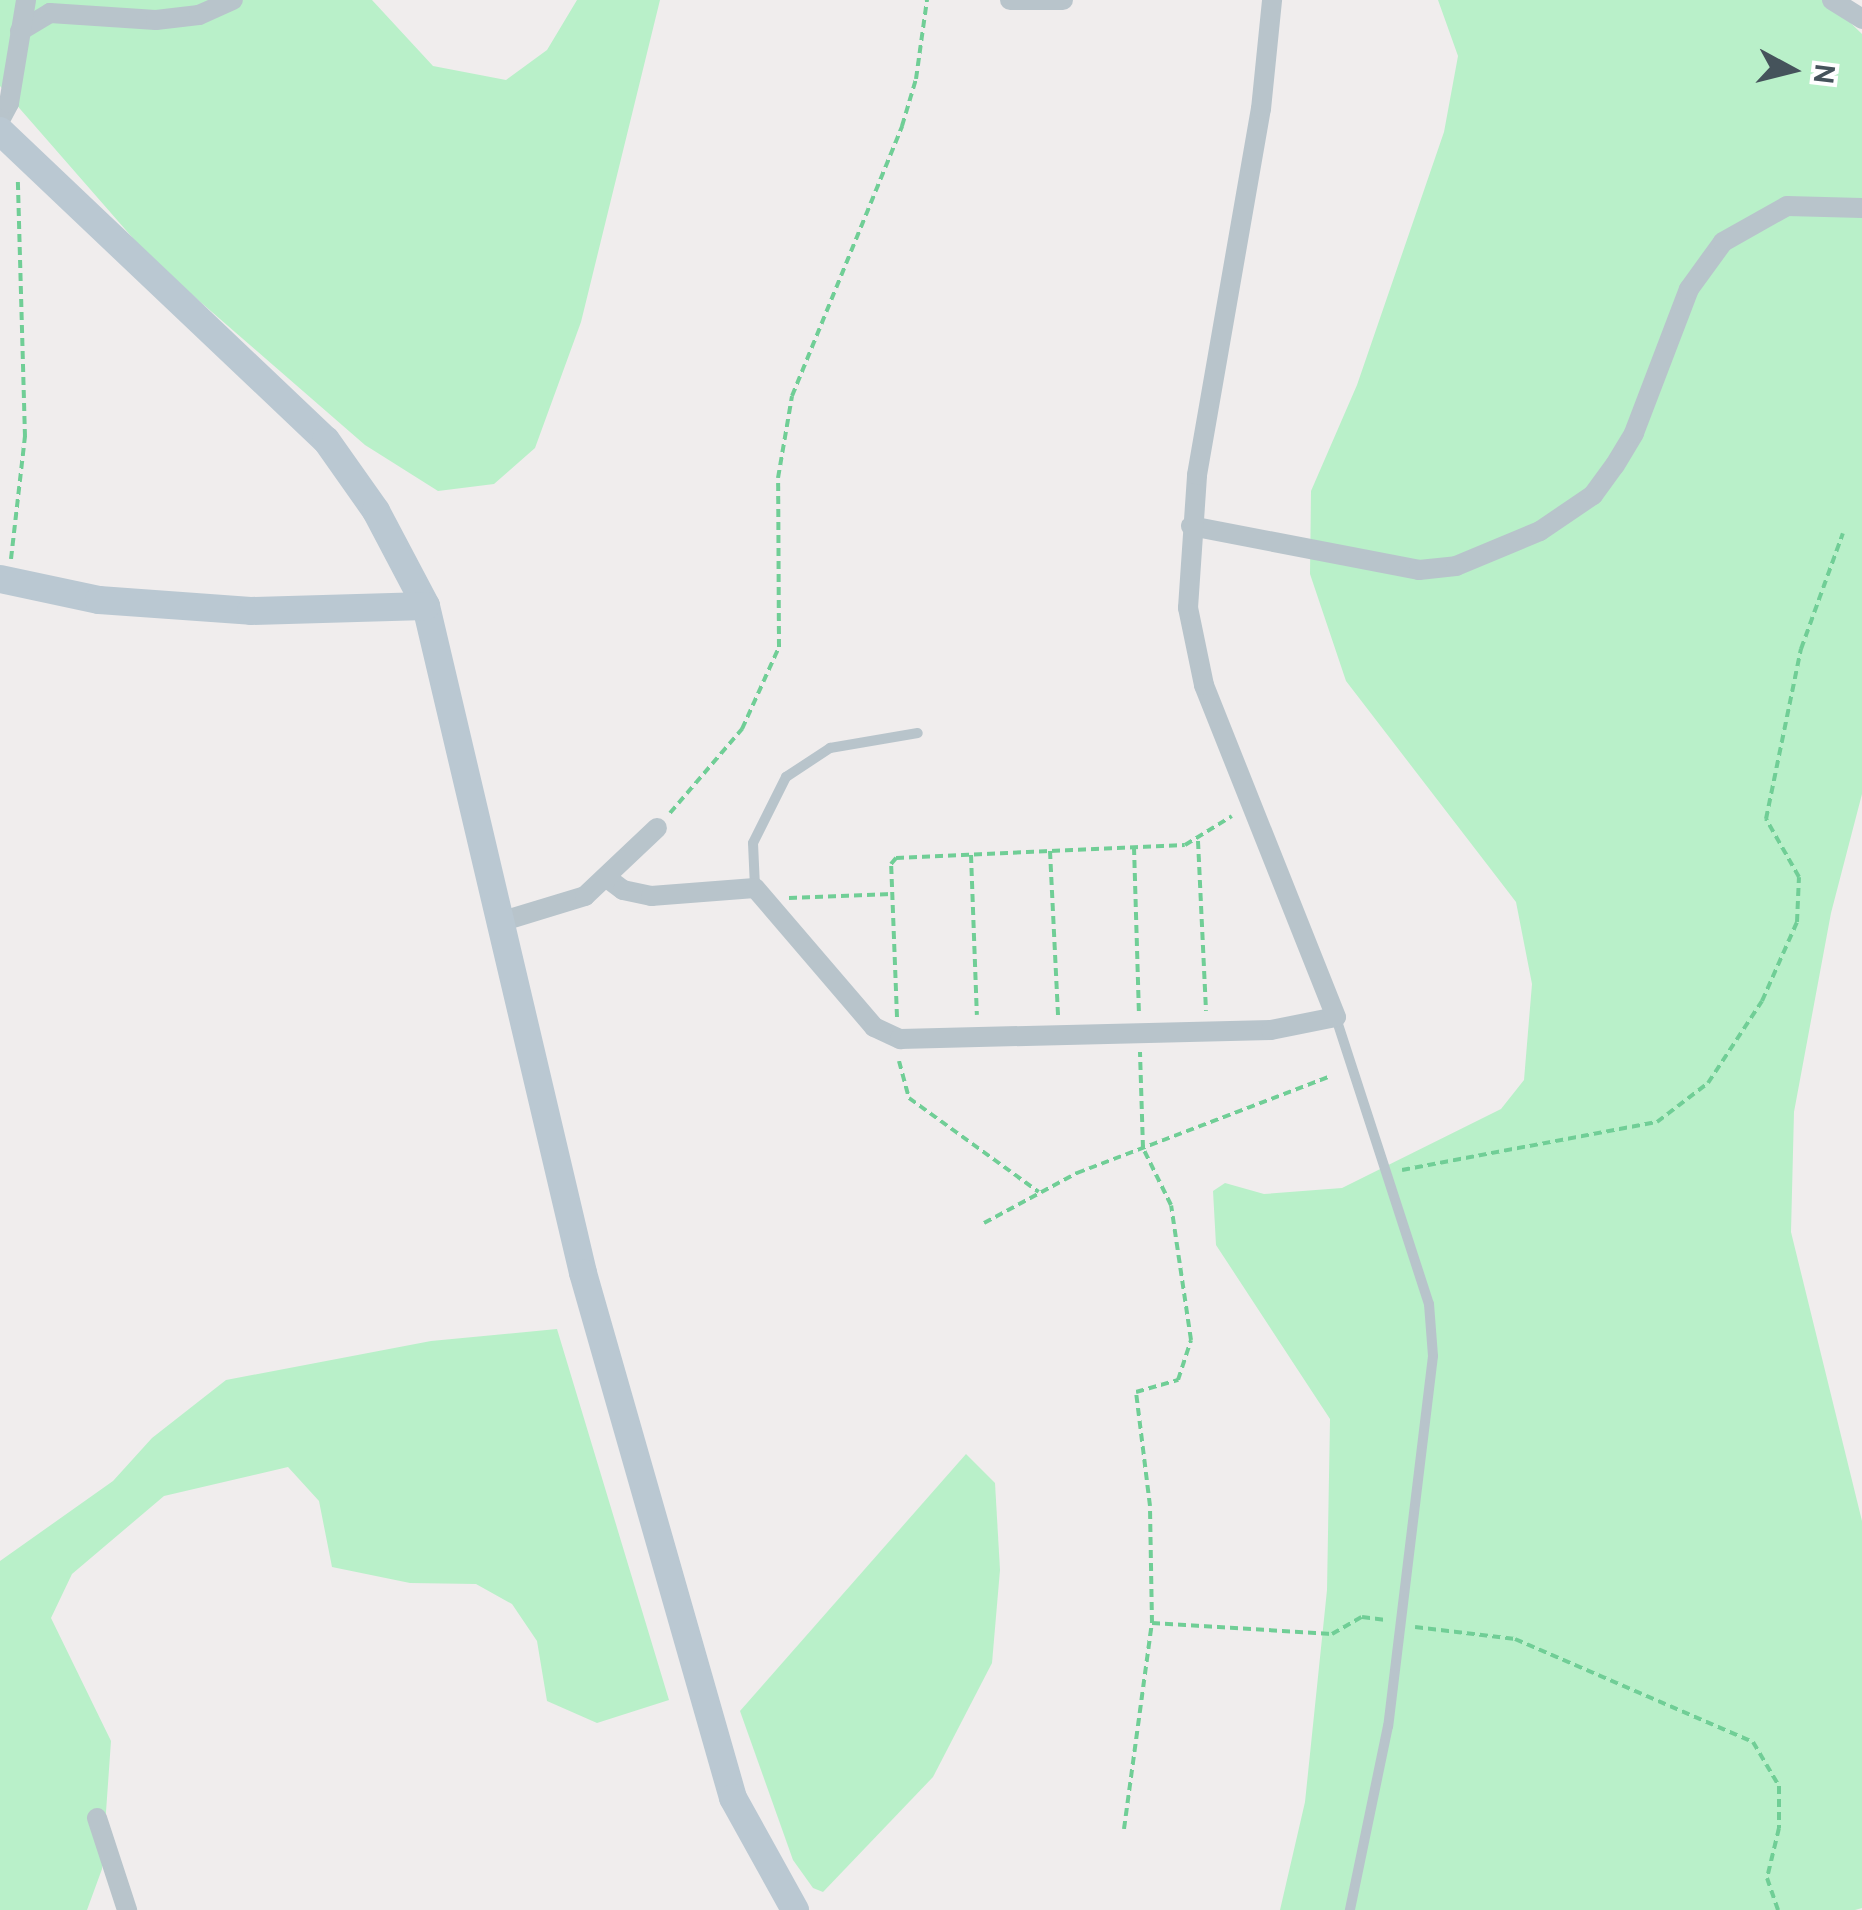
<!DOCTYPE html>
<html>
<head>
<meta charset="utf-8">
<style>
	body { margin:0 }
	#map { position:relative; width:1862px; height:1910px; overflow:hidden; background:#f0eded; font-family:Overpass,sans-serif }
	div>[style] { position:absolute }
	.green>* { inset:0; background:#b9f0c9 }
	.path>* { height:4px; margin-top:-2px; transform-origin:0; background:repeating-linear-gradient(90deg,#70ce96 0 8px,transparent 0 13px) }
	.lane>* { height:10px; margin:-5px; padding:0 5px; transform-origin:5px; border-radius:5px; background:#b8c4cb }
	.street>* { height:20px; margin:-10px; padding:0 10px; transform-origin:10px; border-radius:10px; background:#b8c4cb }
	.secondary>* { height:28px; margin:-14px; padding:0 14px; transform-origin:14px; border-radius:14px; background:#bac8d2 }
	span { translate:-50% -50%; white-space:nowrap; text-align:center; line-height:1.15; -webkit-text-stroke:8px #fff; paint-order:stroke }
	.north { position:absolute; left:1742px; top:20px; width:100px; height:100px; -webkit-text-stroke:8px #fff; paint-order:stroke; rotate:97deg; font-size:28px; font-weight:700; line-height:40px; text-align:center; color:#45535b }
	.north::after { content:''; display:block; margin:auto; width:35px; height:45px; background:#45535b; clip-path:polygon(50% 0,100% 100%,50% 72%,0 100%) }
</style>
</head>
<body>
<div id="map">
	<div class="green">
		<div style="clip-path:polygon(0 0,372px 0,433px 66px,506px 80px,547px 50px,577px 0,660px 0,581px 322px,535px 448px,494px 484px,438px 491px,365px 445px,152px 260px,0 86px)"></div>
		<div style="clip-path:polygon(1438px 0,1827px 0,1862px 34px,1862px 794px,1831px 913px,1794px 1112px,1791px 1232px,1862px 1521px,1862px 1908px,1855px 1910px,1280px 1910px,1305px 1802px,1327px 1590px,1330px 1419px,1216px 1245px,1213px 1191px,1225px 1183px,1264px 1194px,1342px 1188px,1501px 1109px,1524px 1080px,1532px 984px,1516px 902px,1346px 681px,1310px 574px,1311px 491px,1357px 385px,1444px 132px,1458px 56px)"></div>
		<div style="clip-path:polygon(557px 1329px,669px 1700px,597px 1723px,547px 1701px,537px 1641px,512px 1604px,476px 1584px,410px 1583px,332px 1567px,319px 1501px,288px 1467px,164px 1496px,72px 1574px,51px 1618px,111px 1741px,102px 1869px,87px 1910px,0 1910px,0 1561px,113px 1481px,152px 1438px,226px 1380px,431px 1341px)"></div>
		<div style="clip-path:polygon(966px 1454px,995px 1483px,1000px 1570px,992px 1663px,933px 1777px,823px 1892px,813px 1888px,793px 1860px,740px 1711px)"></div>
	</div>
	<div class="path">
		<div style="left:11px;top:559px;width:123px;rotate:-83.5deg"></div>
		<div style="left:25px;top:437px;width:257px;rotate:-91.6deg"></div>
		<div style="left:670px;top:813px;width:111px;rotate:-49.4deg"></div>
		<div style="left:742px;top:729px;width:90px;rotate:-65.7deg"></div>
		<div style="left:779px;top:647px;width:169px;rotate:-90.3deg"></div>
		<div style="left:778px;top:478px;width:83px;rotate:-80.3deg"></div>
		<div style="left:792px;top:396px;width:292px;rotate:-67.8deg"></div>
		<div style="left:902px;top:126px;width:49px;rotate:-73.4deg"></div>
		<div style="left:916px;top:79px;width:80px;rotate:-82.1deg"></div>
		<div style="left:1198px;top:841px;width:170px;rotate:87.3deg"></div>
		<div style="left:1134px;top:847px;width:165px;rotate:88.3deg"></div>
		<div style="left:1050px;top:851px;width:165px;rotate:87.2deg"></div>
		<div style="left:971px;top:855px;width:160px;rotate:87.9deg"></div>
		<div style="left:789px;top:898px;width:103px;rotate:-2.2deg"></div>
		<div style="left:897px;top:1017px;width:153px;rotate:-92.2deg"></div>
		<div style="left:891px;top:864px;width:8px;rotate:-50deg"></div>
		<div style="left:896px;top:858px;width:289px;rotate:-2.6deg"></div>
		<div style="left:1185px;top:845px;width:55px;rotate:-31.7deg"></div>
		<div style="left:899px;top:1061px;width:38px;rotate:75deg"></div>
		<div style="left:909px;top:1098px;width:160px;rotate:35.9deg"></div>
		<div style="left:1402px;top:1170px;width:259px;rotate:-10.7deg"></div>
		<div style="left:1657px;top:1122px;width:64px;rotate:-37.4deg"></div>
		<div style="left:1708px;top:1083px;width:98px;rotate:-56.6deg"></div>
		<div style="left:1762px;top:1001px;width:86px;rotate:-66.1deg"></div>
		<div style="left:1797px;top:922px;width:45px;rotate:-87.5deg"></div>
		<div style="left:1799px;top:877px;width:67px;rotate:-119.6deg"></div>
		<div style="left:1766px;top:819px;width:174px;rotate:-78.4deg"></div>
		<div style="left:1801px;top:649px;width:123px;rotate:-70.1deg"></div>
		<div style="left:984px;top:1223px;width:106px;rotate:-28.3deg"></div>
		<div style="left:1077px;top:1173px;width:270px;rotate:-20.9deg"></div>
		<div style="left:1152px;top:1623px;width:180px;rotate:3.5deg"></div>
		<div style="left:1332px;top:1634px;width:34px;rotate:-30deg"></div>
		<div style="left:1362px;top:1617px;width:24px;rotate:7deg"></div>
		<div style="left:1415px;top:1627px;width:101px;rotate:6.8deg"></div>
		<div style="left:1515px;top:1639px;width:259px;rotate:23.4deg"></div>
		<div style="left:1753px;top:1742px;width:51px;rotate:59.4deg"></div>
		<div style="left:1779px;top:1786px;width:42px;rotate:90deg"></div>
		<div style="left:1779px;top:1828px;width:51px;rotate:103.5deg"></div>
		<div style="left:1767px;top:1878px;width:34px;rotate:71deg"></div>
		<div style="left:1124px;top:1829px;width:208px;rotate:-82.3deg"></div>
		<div style="left:1152px;top:1623px;width:117px;rotate:-91deg"></div>
		<div style="left:1150px;top:1506px;width:115px;rotate:-97deg"></div>
		<div style="left:1136px;top:1392px;width:44px;rotate:-15.9deg"></div>
		<div style="left:1178px;top:1380px;width:42px;rotate:-72deg"></div>
		<div style="left:1191px;top:1340px;width:136px;rotate:-98.4deg"></div>
		<div style="left:1171px;top:1205px;width:64px;rotate:-116.2deg"></div>
		<div style="left:1143px;top:1148px;width:96px;rotate:-91.8deg"></div>
	</div>
	<div class="lane">
		<div style="left:755px;top:887px;width:44px;rotate:-92.6deg"></div>
		<div style="left:753px;top:843px;width:74px;rotate:-63.4deg"></div>
		<div style="left:786px;top:777px;width:53px;rotate:-33.4deg"></div>
		<div style="left:830px;top:748px;width:89px;rotate:-9.7deg"></div>
		<div style="left:1336px;top:1018px;width:301px;rotate:72deg"></div>
		<div style="left:1429px;top:1304px;width:52px;rotate:85.6deg"></div>
		<div style="left:1433px;top:1356px;width:373px;rotate:96.9deg"></div>
		<div style="left:1388px;top:1726px;width:188px;rotate:101.7deg"></div>
	</div>
	<div class="street">
		<div style="left:1010px;top:0;width:53px"></div>
		<div style="left:1832px;top:0;width:36px;rotate:32deg"></div>
		<div style="left:20px;top:31px;width:35px;rotate:-31deg"></div>
		<div style="left:50px;top:13px;width:106px;rotate:3.8deg"></div>
		<div style="left:156px;top:20px;width:43px;rotate:-6.6deg"></div>
		<div style="left:199px;top:15px;width:37px;rotate:-24deg"></div>
		<div style="left:0;top:120px;width:19px;rotate:-62deg"></div>
		<div style="left:9px;top:103px;width:104px;rotate:-80.6deg"></div>
		<div style="left:1191px;top:526px;width:232px;rotate:10.9deg"></div>
		<div style="left:1419px;top:570px;width:37px;rotate:-6deg"></div>
		<div style="left:1456px;top:566px;width:91px;rotate:-22.6deg"></div>
		<div style="left:1540px;top:531px;width:64px;rotate:-34.2deg"></div>
		<div style="left:1593px;top:495px;width:37px;rotate:-54deg"></div>
		<div style="left:1615px;top:465px;width:37px;rotate:-59deg"></div>
		<div style="left:1634px;top:433px;width:154px;rotate:-69.1deg"></div>
		<div style="left:1689px;top:289px;width:58px;rotate:-54.1deg"></div>
		<div style="left:1723px;top:242px;width:73px;rotate:-29.4deg"></div>
		<div style="left:1787px;top:206px;width:75px;rotate:1.5deg"></div>
		<div style="left:607px;top:878px;width:20px;rotate:37deg"></div>
		<div style="left:623px;top:890px;width:29px;rotate:12deg"></div>
		<div style="left:651px;top:896px;width:104px;rotate:-4.4deg"></div>
		<div style="left:755px;top:888px;width:183px;rotate:49.4deg"></div>
		<div style="left:874px;top:1027px;width:29px;rotate:25deg"></div>
		<div style="left:900px;top:1039px;width:371px;rotate:-1.4deg"></div>
		<div style="left:1271px;top:1030px;width:66px;rotate:-11.3deg"></div>
		<div style="left:1336px;top:1017px;width:357px;rotate:-111.7deg"></div>
		<div style="left:1204px;top:685px;width:79px;rotate:-101.7deg"></div>
		<div style="left:1188px;top:608px;width:133px;rotate:-86.1deg"></div>
		<div style="left:1197px;top:475px;width:372px;rotate:-80.1deg"></div>
		<div style="left:1261px;top:109px;width:110px;rotate:-84.2deg"></div>
		<div style="left:500px;top:922px;width:89px;rotate:-17deg"></div>
		<div style="left:585px;top:896px;width:99px;rotate:-43.4deg"></div>
		<div style="left:97px;top:1818px;width:97px;rotate:71.9deg"></div>
	</div>
	<div class="secondary">
		<div style="left:0;top:131px;width:449px;rotate:43.5deg"></div>
		<div style="left:326px;top:440px;width:87px;rotate:54.8deg"></div>
		<div style="left:376px;top:511px;width:107px;rotate:62.2deg"></div>
		<div style="left:426px;top:606px;width:685px;rotate:76.75deg"></div>
		<div style="left:583px;top:1273px;width:546px;rotate:74.05deg"></div>
		<div style="left:733px;top:1798px;width:128px;rotate:61deg"></div>
		<div style="left:0;top:579px;width:101px;rotate:12deg"></div>
		<div style="left:99px;top:600px;width:152px;rotate:4.1deg"></div>
		<div style="left:251px;top:611px;width:175px;rotate:-1.6deg"></div>
	</div>
	<div class="north">N</div>
</div>
</body>
</html>
